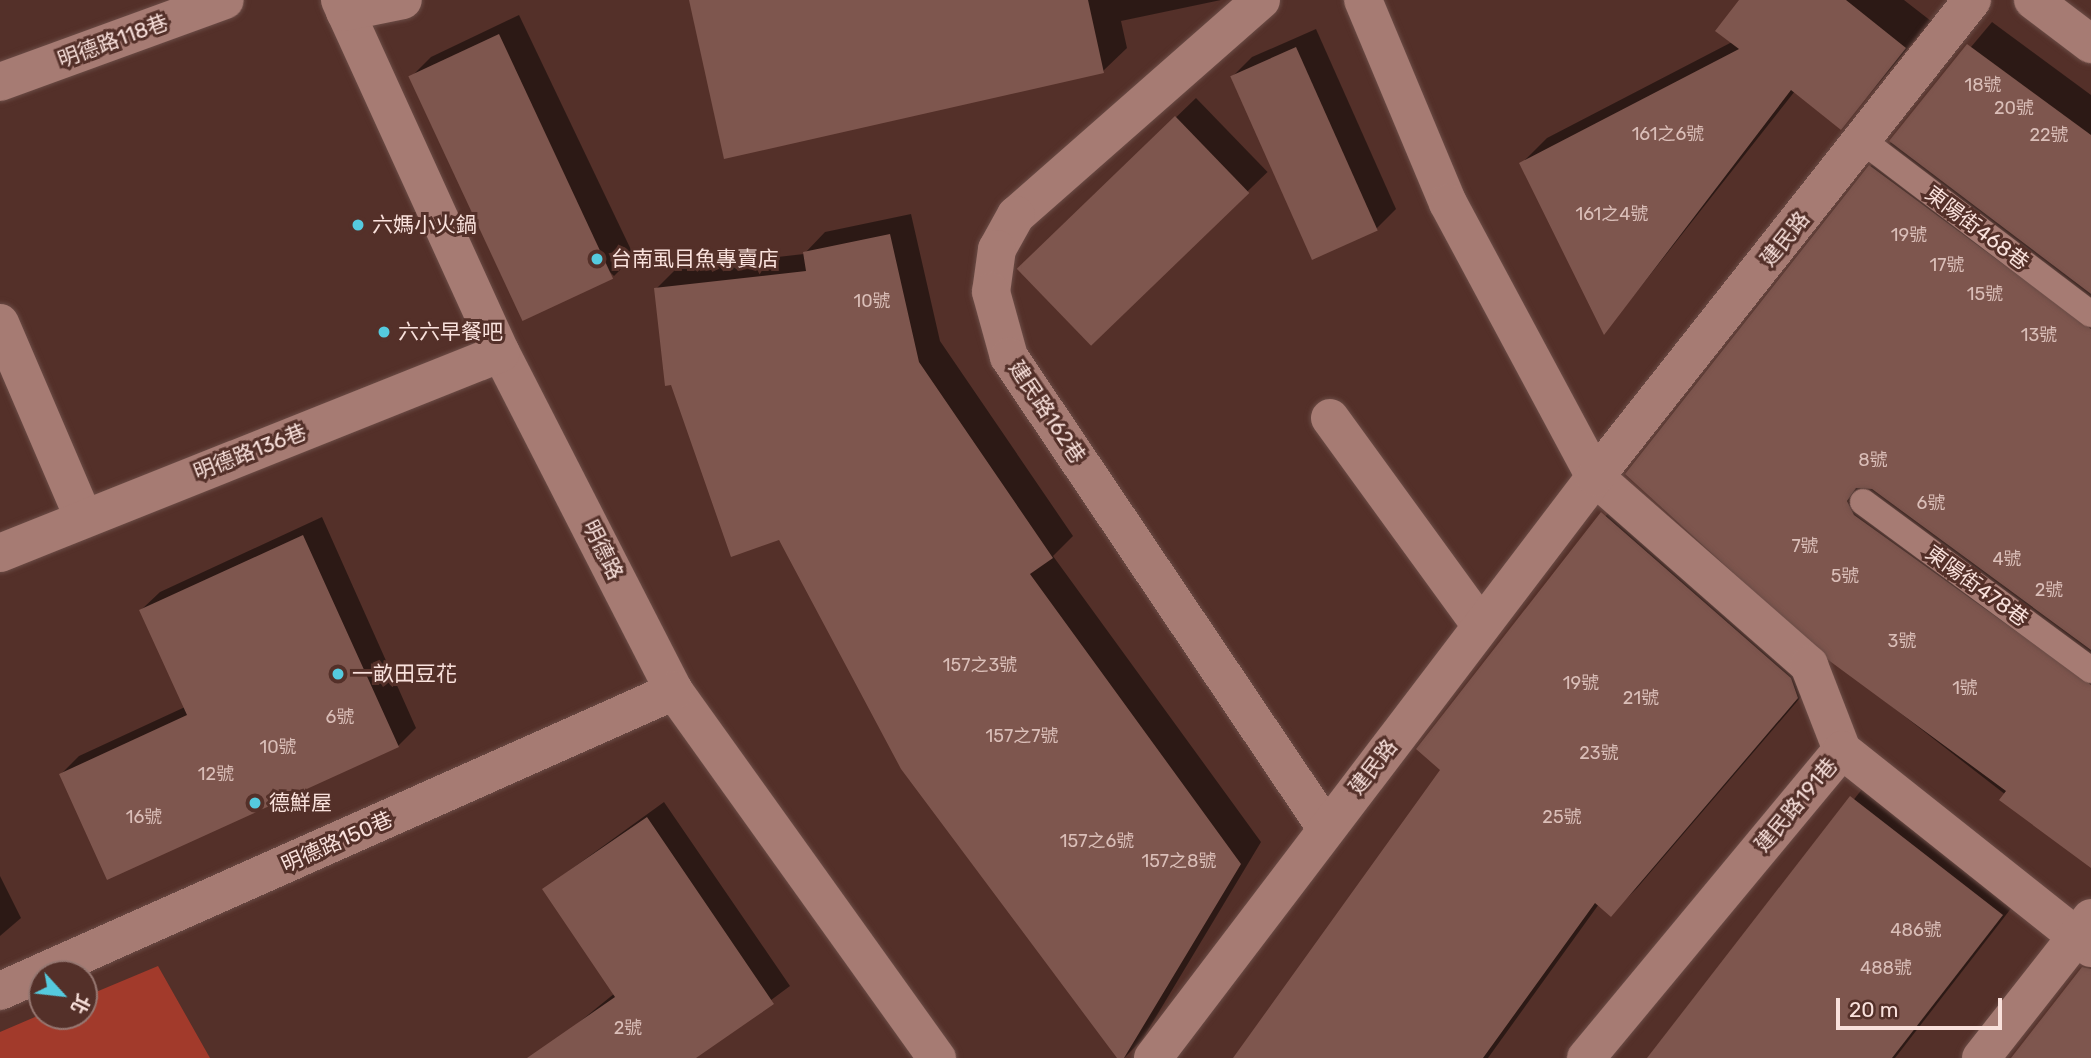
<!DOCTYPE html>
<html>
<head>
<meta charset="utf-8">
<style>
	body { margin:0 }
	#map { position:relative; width:2091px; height:1058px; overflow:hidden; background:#543029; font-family:Rubik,"Noto Sans TC",sans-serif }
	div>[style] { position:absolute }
	.green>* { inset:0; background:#a23a2b }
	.shadow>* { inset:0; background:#0007; transform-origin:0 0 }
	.building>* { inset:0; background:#7e564e; transform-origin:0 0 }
	.roads { filter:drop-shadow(0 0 2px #6b4c46) drop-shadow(0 0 2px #6b4c46) }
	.service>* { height:26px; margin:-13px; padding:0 13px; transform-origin:13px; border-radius:13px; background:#a67b73 }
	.pedestrian>* { height:38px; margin:-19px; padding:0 19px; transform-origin:19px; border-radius:19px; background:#a67b73 }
	.minor>* { height:38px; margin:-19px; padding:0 19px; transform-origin:19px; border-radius:19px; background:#a67b73 }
	.dots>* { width:19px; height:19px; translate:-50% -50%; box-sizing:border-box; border:4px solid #543029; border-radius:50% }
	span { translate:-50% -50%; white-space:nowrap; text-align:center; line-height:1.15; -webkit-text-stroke:6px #543029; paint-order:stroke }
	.number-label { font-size:18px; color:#dabeb8 }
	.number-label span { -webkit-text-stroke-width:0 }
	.street-label { font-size:21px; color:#f9e1dc }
	.poi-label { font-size:21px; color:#f9e1dc }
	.left { translate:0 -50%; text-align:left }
	.north { position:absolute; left:28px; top:960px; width:70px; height:70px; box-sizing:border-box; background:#543029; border:2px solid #967771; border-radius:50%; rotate:117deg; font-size:19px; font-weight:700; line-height:28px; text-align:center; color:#f9e1dc }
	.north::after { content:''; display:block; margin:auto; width:24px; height:32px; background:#55cade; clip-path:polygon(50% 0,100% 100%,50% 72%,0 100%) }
	.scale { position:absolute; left:1836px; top:998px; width:166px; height:32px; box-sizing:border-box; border:4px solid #f9e1dc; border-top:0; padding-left:9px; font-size:21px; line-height:24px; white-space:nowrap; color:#f9e1dc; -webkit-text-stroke:5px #543029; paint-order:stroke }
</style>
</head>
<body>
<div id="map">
	<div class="green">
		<div style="clip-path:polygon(158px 966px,210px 1058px,0 1058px,0 1032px,42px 1014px,84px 1016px,84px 997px)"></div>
	</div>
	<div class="shadow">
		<div style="clip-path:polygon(695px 0,1221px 0,1121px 21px,1127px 48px,1103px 71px)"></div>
		<div style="clip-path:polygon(1741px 0,1904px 0,1931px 21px,1841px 128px,1795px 91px,1605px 332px,1521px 164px,1547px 138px,1732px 42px)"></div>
		<div style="clip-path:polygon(519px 15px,634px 256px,614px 276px,411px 77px,431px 57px)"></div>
		<div style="clip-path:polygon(1992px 22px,2091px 95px,2091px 861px,1832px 660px,1870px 167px)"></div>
		<div style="clip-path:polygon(1316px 29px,1396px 209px,1376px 229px,1313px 258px,1232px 77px,1252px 57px)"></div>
		<div style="left:1196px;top:98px;width:103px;height:219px;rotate:46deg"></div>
		<div style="clip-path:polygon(911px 214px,940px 341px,1073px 536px,1053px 556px,1261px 842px,1142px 1040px,1124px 1058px,656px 289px,677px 268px,804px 254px,825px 232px)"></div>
		<div style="clip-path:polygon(1629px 487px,1824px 670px,1637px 888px,1611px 914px,1599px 904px,1488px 1058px,1235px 1058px,1443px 770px,1418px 749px)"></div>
		<div style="clip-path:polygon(322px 517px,416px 728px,398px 746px,61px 774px,79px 756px,185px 707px,141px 610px,160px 592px)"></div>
		<div style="clip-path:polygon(1874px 774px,2023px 893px,1895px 1058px,1650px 1058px)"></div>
		<div style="clip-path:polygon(664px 802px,790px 986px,693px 1058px,583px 1058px,566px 1033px,615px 993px,544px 889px)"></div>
		<div style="clip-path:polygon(0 876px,21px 918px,0 936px)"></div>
	</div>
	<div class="building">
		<div style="clip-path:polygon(689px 0,1088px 0,1104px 73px,724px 159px)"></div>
		<div style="clip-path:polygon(1739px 0,1846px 0,1906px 48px,1841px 130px,1791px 90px,1604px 335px,1519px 163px,1739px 49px,1715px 31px)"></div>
		<div style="left:499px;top:34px;width:270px;height:100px;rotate:65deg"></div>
		<div style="clip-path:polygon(1967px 44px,2091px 135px,2091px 294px,1889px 141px)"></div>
		<div style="left:1296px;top:47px;width:201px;height:72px;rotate:66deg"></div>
		<div style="left:1175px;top:116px;width:107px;height:220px;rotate:46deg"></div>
		<div style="clip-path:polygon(1869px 165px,2091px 329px,2091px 650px,1872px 489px,1856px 488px,1847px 501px,1854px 515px,2091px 685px,2091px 868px,1999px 800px,2006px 791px,1831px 662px,1625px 474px)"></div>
		<div style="clip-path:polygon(890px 234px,919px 362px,1053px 558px,1030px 574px,1241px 864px,1124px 1058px,1117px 1058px,901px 769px,779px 540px,731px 557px,671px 385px,665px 386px,654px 288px,806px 271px,803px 252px)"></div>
		<div style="clip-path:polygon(1601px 512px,1791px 678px,1798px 698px,1611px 917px,1595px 903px,1483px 1058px,1233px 1058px,1440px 770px,1416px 749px)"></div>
		<div style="clip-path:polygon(303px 535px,399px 747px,107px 880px,59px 774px,187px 715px,139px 610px)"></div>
		<div style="clip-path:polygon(1850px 796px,2003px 915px,1892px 1058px,1647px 1058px)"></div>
		<div style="clip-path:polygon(647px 817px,774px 1004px,696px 1058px,527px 1058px,615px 997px,542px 889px)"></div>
		<div style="clip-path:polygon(2082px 967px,2091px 969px,2091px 1058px,2011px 1058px)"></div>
	</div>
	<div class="roads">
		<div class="service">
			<div style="left:1863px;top:141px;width:286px;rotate:37.2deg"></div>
			<div style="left:1863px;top:502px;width:283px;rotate:36.4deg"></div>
		</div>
		<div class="pedestrian">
			<div style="left:1595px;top:477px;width:285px;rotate:41.3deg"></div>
			<div style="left:1809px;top:665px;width:91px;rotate:68.8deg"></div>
		</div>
		<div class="minor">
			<div style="left:340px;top:0;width:388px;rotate:65.5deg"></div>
			<div style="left:501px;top:353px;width:380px;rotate:62.9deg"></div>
			<div style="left:674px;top:691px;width:452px;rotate:54.4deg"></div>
			<div style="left:1261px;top:0;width:326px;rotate:138.7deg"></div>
			<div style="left:1016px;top:215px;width:39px;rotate:119deg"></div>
			<div style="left:997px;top:249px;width:43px;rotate:97.9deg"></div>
			<div style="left:991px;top:292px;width:67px;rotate:74.5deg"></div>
			<div style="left:1009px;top:357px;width:568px;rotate:56.06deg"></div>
			<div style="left:1363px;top:0;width:220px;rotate:67.3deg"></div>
			<div style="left:1448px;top:203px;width:311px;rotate:61.8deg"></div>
			<div style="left:2033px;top:0;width:73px;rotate:37.2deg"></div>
			<div style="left:345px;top:12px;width:59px;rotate:-11.7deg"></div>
			<div style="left:0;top:82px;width:239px;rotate:-20deg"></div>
			<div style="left:0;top:323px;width:211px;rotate:66.8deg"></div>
			<div style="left:1330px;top:418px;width:257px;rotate:54deg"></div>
			<div style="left:0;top:553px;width:539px;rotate:-21.76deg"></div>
			<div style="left:0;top:991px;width:738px;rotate:-23.99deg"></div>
			<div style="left:1153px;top:1058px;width:730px;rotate:-52.74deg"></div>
			<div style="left:1595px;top:477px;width:608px;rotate:-51.68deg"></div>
			<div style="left:1586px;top:1058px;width:400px;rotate:-50.3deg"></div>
			<div style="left:1842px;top:750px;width:318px;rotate:38.5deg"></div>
			<div style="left:1981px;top:1058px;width:178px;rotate:-51.8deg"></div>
		</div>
	</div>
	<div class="dots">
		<div style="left:358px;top:225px;background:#55cade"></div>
		<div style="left:597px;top:259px;background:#55cade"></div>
		<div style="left:384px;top:332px;background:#55cade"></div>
		<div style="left:338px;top:674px;background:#55cade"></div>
		<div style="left:255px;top:803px;background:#55cade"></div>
	</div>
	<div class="number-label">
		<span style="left:1983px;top:85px">18號</span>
		<span style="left:2014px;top:108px">20號</span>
		<span style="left:1668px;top:134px">161之6號</span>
		<span style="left:2049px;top:135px">22號</span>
		<span style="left:1612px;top:214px">161之4號</span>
		<span style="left:1909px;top:235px">19號</span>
		<span style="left:1947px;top:265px">17號</span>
		<span style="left:1985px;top:294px">15號</span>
		<span style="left:872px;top:301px">10號</span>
		<span style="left:2039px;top:335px">13號</span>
		<span style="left:1873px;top:460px">8號</span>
		<span style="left:1931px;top:503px">6號</span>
		<span style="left:1805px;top:546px">7號</span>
		<span style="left:2007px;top:559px">4號</span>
		<span style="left:1845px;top:576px">5號</span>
		<span style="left:2049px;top:590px">2號</span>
		<span style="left:1902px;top:641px">3號</span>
		<span style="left:980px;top:665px">157之3號</span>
		<span style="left:1581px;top:683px">19號</span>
		<span style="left:1965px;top:688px">1號</span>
		<span style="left:1641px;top:698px">21號</span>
		<span style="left:340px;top:717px">6號</span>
		<span style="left:1022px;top:736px">157之7號</span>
		<span style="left:278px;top:747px">10號</span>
		<span style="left:1599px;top:753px">23號</span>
		<span style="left:216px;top:774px">12號</span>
		<span style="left:144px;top:817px">16號</span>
		<span style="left:1562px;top:817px">25號</span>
		<span style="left:1097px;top:841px">157之6號</span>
		<span style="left:1179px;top:861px">157之8號</span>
		<span style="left:1916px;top:930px">486號</span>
		<span style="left:1886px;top:968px">488號</span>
		<span style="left:628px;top:1028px">2號</span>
	</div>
	<div class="street-label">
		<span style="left:113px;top:41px;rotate:-20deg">明德路118巷</span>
		<span style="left:1977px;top:228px;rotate:37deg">東陽街468巷</span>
		<span style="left:1785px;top:239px;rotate:-51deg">建民路</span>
		<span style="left:1047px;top:412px;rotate:56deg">建民路162巷</span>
		<span style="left:250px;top:452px;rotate:-21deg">明德路136巷</span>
		<span style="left:603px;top:550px;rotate:64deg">明德路</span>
		<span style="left:1977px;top:586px;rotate:36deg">東陽街478巷</span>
		<span style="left:1373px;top:767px;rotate:-52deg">建民路</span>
		<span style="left:1796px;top:805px;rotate:-50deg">建民路191巷</span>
		<span style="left:337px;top:842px;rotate:-24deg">明德路150巷</span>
	</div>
	<div class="poi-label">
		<span class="left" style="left:372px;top:225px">六媽小火鍋</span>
		<span class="left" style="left:611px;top:259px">台南虱目魚專賣店</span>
		<span class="left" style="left:398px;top:332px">六六早餐吧</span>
		<span class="left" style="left:352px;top:674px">一畝田豆花</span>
		<span class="left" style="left:269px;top:803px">德鮮屋</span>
	</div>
	<div class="north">北</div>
	<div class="scale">20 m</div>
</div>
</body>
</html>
